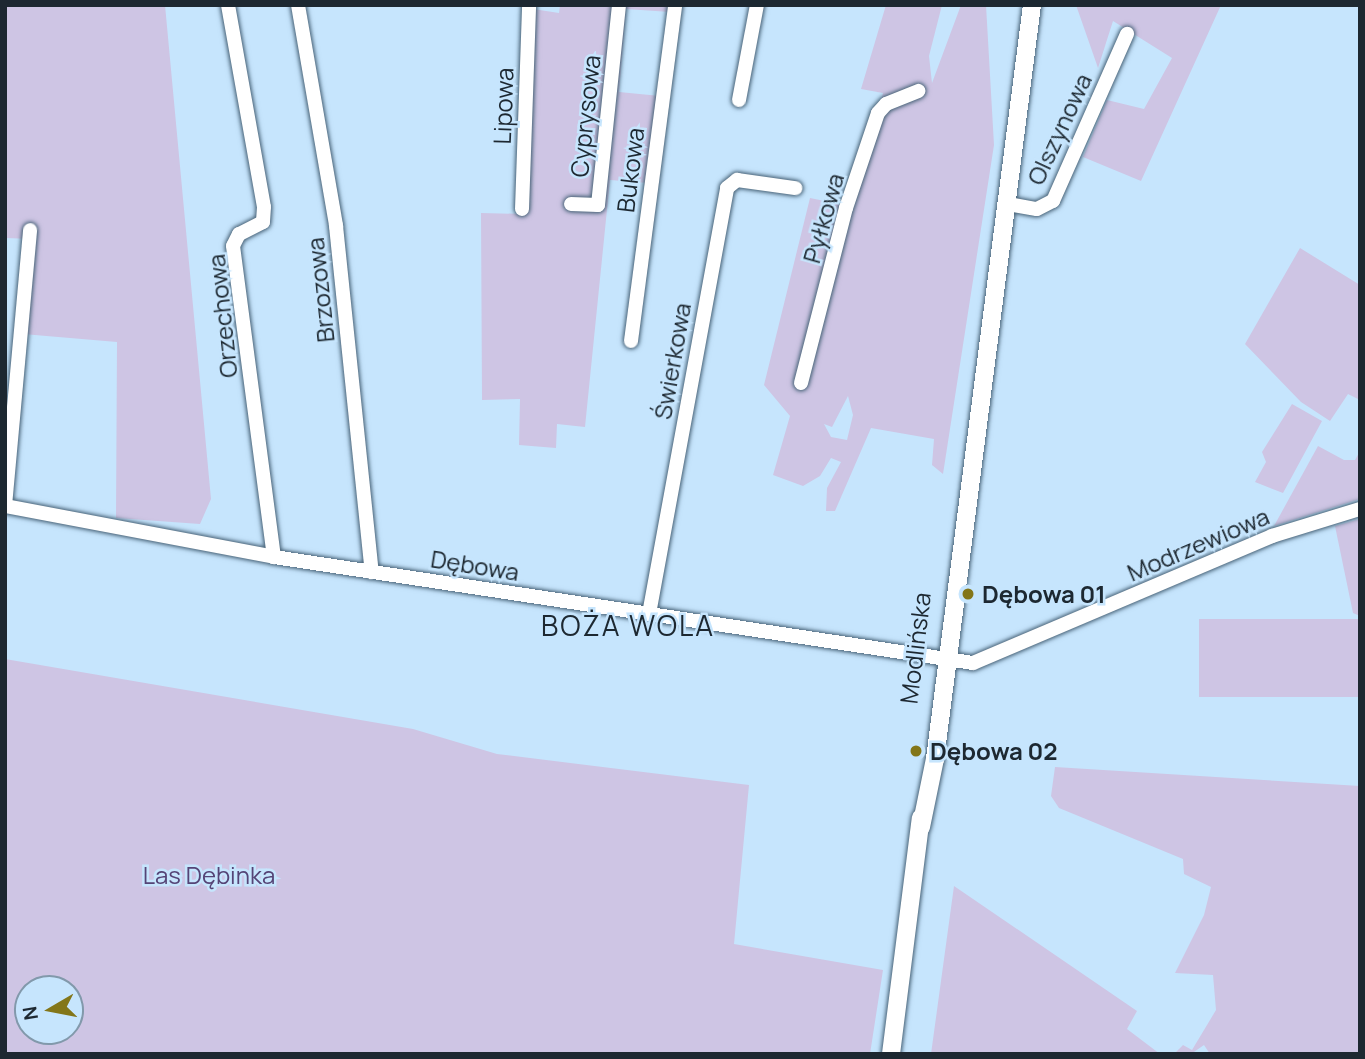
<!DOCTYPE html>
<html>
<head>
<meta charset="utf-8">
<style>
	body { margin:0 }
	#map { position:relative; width:1365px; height:1059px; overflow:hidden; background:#c6e5fd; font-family:Manrope,sans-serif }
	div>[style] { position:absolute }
	.green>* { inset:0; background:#cec5e4; transform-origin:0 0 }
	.roads { filter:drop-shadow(0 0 2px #486378) drop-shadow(0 0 2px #486378) }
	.minor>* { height:14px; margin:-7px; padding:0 7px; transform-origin:7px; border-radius:7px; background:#fff }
	.major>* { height:18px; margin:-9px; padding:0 9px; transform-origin:9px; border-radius:9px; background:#fff }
	.dots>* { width:19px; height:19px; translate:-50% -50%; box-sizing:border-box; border:4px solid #c6e5fd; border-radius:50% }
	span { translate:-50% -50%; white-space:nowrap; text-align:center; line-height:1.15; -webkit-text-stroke:5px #c6e5fd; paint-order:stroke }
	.street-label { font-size:24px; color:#1d2831 }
	.poi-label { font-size:24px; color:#1d2831; font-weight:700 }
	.left { translate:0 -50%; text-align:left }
	.park-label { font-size:24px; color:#554476 }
	.quarter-label { font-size:28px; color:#1d2831; letter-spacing:2px }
	.frame { position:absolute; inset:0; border:7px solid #1d2831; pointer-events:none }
	.north { position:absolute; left:14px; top:975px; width:70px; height:70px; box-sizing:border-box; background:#c6e5fd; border:2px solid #8299ab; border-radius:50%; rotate:260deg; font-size:19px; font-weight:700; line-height:28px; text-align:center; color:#1d2831 }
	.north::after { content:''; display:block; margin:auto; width:24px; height:32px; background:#837619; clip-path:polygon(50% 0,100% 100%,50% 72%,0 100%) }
</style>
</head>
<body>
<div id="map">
	<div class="green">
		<div style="clip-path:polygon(5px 5px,165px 5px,211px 499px,200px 524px,116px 518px,117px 342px,23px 334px,33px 239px,5px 238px)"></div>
		<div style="clip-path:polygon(560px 5px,671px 5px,670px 12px,626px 9px,619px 92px,660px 96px,648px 183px,610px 180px,585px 427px,557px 424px,556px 448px,519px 445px,520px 399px,482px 400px,481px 213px,527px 214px,533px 9px,559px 13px)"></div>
		<div style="clip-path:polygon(evenodd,886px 5px,942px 5px,929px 56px,932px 83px,961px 5px,986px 5px,994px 145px,943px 474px,932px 465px,934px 439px,871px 428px,835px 511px,826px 511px,827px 488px,841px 462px,831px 458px,820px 476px,803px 486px,773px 475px,790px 416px,764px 385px,810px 198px,854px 207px,883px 93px,861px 89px,886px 5px,848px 396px,853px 415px,847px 440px,831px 437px,824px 424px,832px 427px,848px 396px)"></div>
		<div style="clip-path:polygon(1076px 5px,1221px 5px,1141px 181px,1083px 157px,1107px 100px,1144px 109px,1172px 58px,1113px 21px,1098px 68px)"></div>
		<div style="clip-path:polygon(1300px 248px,1360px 285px,1360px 400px,1348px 394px,1330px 421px,1301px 402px,1245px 344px)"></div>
		<div style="clip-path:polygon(1292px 404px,1322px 421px,1283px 493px,1255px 482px,1266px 462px,1262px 452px)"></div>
		<div style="clip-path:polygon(1318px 446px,1344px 460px,1355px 460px,1360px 451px,1360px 499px,1274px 526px)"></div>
		<div style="clip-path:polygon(1360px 519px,1360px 616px,1353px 613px,1335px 526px)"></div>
		<div style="left:1360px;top:619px;width:78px;height:161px;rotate:90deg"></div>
		<div style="clip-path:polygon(evenodd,5px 659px,413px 729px,497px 754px,749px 785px,734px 944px,883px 970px,870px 1054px,5px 1054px,5px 659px,28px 989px,70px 989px,70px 1031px,28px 1031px,28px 989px)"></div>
		<div style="clip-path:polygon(1055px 767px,1360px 786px,1360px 1054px,1210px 1054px,1204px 1045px,1191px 1054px,1174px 1054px,1183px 1045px,1192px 1050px,1216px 1010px,1213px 975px,1175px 973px,1204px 915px,1211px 887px,1184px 874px,1183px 859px,1059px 808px,1051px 796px)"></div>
		<div style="clip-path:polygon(954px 886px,1137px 1011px,1127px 1029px,1160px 1054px,931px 1054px)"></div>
	</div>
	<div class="roads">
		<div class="minor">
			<div style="left:228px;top:5px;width:205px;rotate:79.9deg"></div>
			<div style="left:264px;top:207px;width:15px;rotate:94deg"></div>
			<div style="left:263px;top:222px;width:27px;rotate:153deg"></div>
			<div style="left:239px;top:234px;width:13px;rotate:117deg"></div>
			<div style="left:233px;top:246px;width:314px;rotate:82.5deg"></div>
			<div style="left:298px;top:5px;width:224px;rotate:80.2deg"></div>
			<div style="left:336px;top:226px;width:348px;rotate:84.1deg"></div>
			<div style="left:739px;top:100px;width:97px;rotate:-79.3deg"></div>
			<div style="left:571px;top:204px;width:27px;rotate:2deg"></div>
			<div style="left:598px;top:205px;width:201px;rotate:-84deg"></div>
			<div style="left:1008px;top:204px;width:29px;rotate:10deg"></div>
			<div style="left:1037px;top:209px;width:18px;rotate:-27deg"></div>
			<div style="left:1053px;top:201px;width:183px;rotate:-66.1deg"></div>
			<div style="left:522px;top:209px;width:204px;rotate:-88deg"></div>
			<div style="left:631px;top:341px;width:339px;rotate:-82.5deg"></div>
			<div style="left:801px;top:383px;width:181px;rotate:-75.6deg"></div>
			<div style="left:846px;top:208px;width:100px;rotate:-71.4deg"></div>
			<div style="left:878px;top:113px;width:12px;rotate:-48deg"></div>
			<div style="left:886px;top:104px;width:35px;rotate:-22deg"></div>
			<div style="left:5px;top:506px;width:274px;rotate:10.7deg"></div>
			<div style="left:274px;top:557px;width:707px;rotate:8.62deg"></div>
			<div style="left:973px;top:663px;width:325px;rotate:-23deg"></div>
			<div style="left:1272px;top:536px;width:92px;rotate:-17.1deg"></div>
			<div style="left:5px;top:506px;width:277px;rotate:-84.8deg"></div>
			<div style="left:649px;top:614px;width:433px;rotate:-79.6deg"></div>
			<div style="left:727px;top:188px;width:13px;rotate:-39deg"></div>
			<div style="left:737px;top:180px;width:59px;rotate:7.9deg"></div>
		</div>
		<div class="major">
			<div style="left:921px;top:827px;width:69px;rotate:-78.4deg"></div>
			<div style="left:935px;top:759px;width:760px;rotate:-82.67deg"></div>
			<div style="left:891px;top:1054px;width:238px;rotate:-82.8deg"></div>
		</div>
	</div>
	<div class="dots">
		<div style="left:968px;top:594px;background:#837619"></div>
		<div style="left:916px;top:751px;background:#837619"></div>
	</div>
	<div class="street-label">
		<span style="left:503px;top:106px;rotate:-88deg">Lipowa</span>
		<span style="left:585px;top:116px;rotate:-84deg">Cyprysowa</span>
		<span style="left:1059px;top:129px;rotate:-65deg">Olszynowa</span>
		<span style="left:630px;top:170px;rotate:-83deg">Bukowa</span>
		<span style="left:823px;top:218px;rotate:-74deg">Pyłkowa</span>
		<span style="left:320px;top:290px;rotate:-96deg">Brzozowa</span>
		<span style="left:222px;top:316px;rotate:-96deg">Orzechowa</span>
		<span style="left:672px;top:361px;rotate:-80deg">Świerkowa</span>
		<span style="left:1198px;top:544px;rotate:-23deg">Modrzewiowa</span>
		<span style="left:475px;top:565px;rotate:9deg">Dębowa</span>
		<span style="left:915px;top:648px;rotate:-83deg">Modlińska</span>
	</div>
	<div class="poi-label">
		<span class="left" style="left:982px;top:594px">Dębowa 01</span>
		<span class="left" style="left:930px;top:751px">Dębowa 02</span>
	</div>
	<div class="park-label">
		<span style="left:209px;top:875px">Las Dębinka</span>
	</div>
	<div class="quarter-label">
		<span style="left:628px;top:625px">BOŻA WOLA</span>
	</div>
	<div class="frame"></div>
	<div class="north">N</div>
</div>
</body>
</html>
